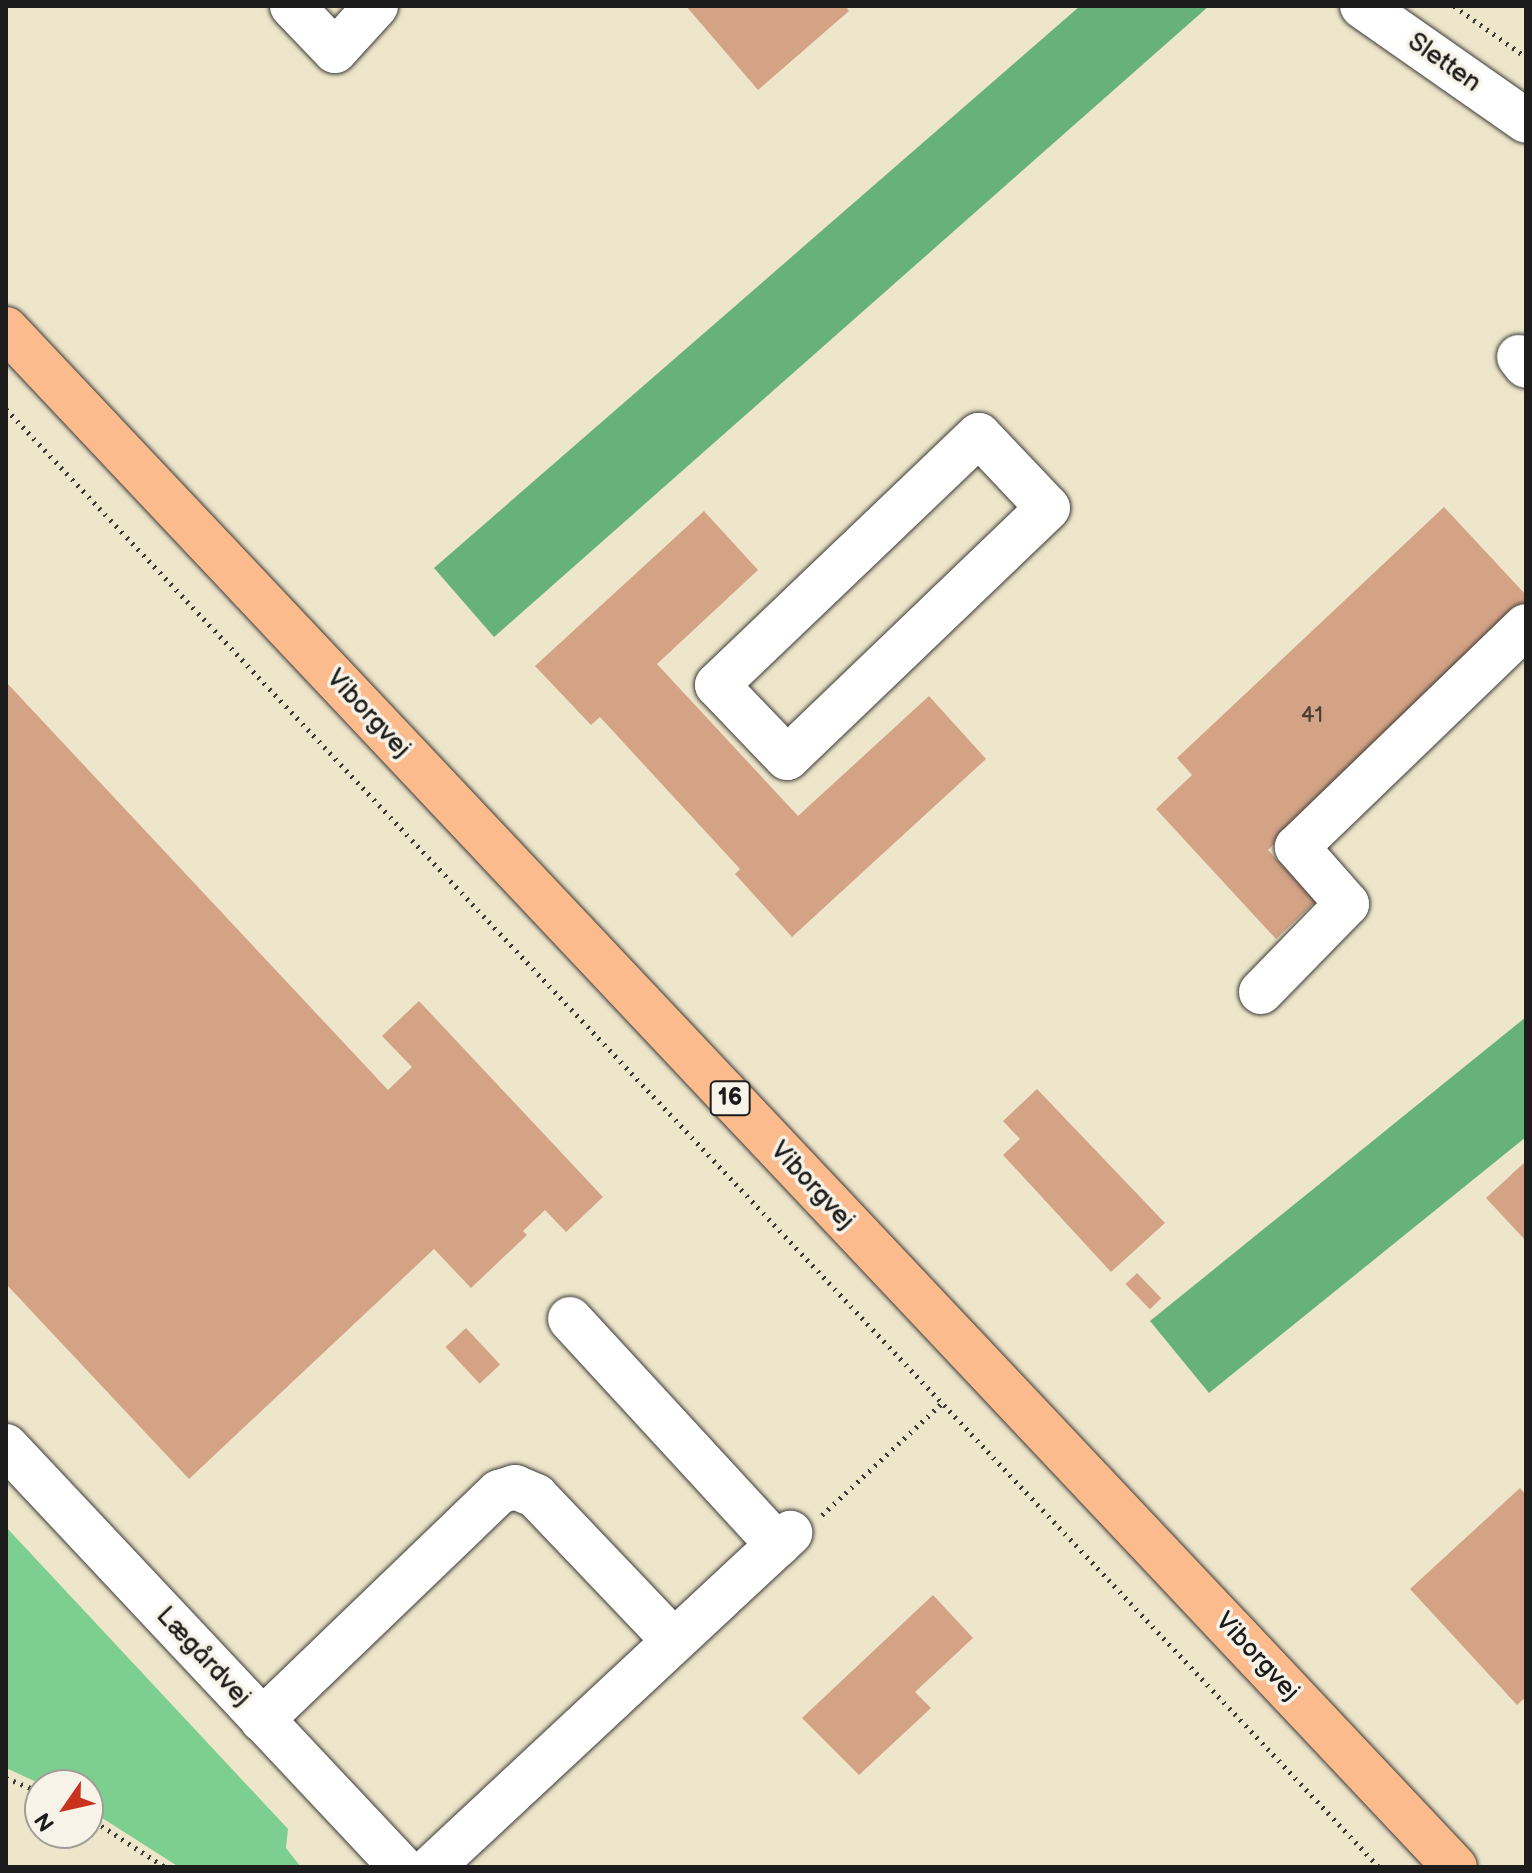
<!DOCTYPE html>
<html>
<head>
<meta charset="utf-8">
<style>
	body { margin:0 }
	#map { position:relative; width:1532px; height:1873px; overflow:hidden; background:#eee6cb; font-family:"Balsamiq Sans",sans-serif }
	div>[style] { position:absolute }
	.green>* { inset:0; background:#7dcf90 }
	.forest>* { inset:0; background:#66b27a }
	.building>* { inset:0; background:#d4a386; transform-origin:0 0 }
	.path>* { height:5px; margin-top:-2.5px; transform-origin:0; background:repeating-linear-gradient(90deg,#3c3a36 0 2px,transparent 0 8px) }
	.roads { filter:drop-shadow(0 0 2px #3c3a36) drop-shadow(0 0 2px #3c3a36) }
	.minor>* { height:44px; margin:-22px; padding:0 22px; transform-origin:22px; border-radius:22px; background:#fff }
	.major>* { height:44px; margin:-22px; padding:0 22px; transform-origin:22px; border-radius:22px; background:#fbbb8d }
	span { translate:-50% -50%; white-space:nowrap; text-align:center; line-height:1.15; -webkit-text-stroke:7px #f7f3e8; paint-order:stroke }
	.number-label { font-size:22px; color:#4a3e36 }
	.number-label span { -webkit-text-stroke-width:0 }
	.shield-label span { padding:2px 6px; background:#f7f3e8; border:2px solid; border-radius:6px; -webkit-text-stroke-width:0 }
	.shield-label { font-size:24px; color:#1c1c1c; font-weight:700 }
	.street-label { font-size:26px; color:#1c1c1c }
	.frame { position:absolute; inset:0; border:8px solid #1c1c1c; pointer-events:none }
	.north { position:absolute; left:24px; top:1769px; width:80px; height:80px; box-sizing:border-box; background:#f7f3e8; border:2px solid #9f9d96; border-radius:50%; rotate:236deg; font-size:22px; font-weight:700; line-height:32px; text-align:center; color:#1c1c1c }
	.north::after { content:''; display:block; margin:auto; width:28px; height:36px; background:#c8321e; clip-path:polygon(50% 0,100% 100%,50% 72%,0 100%) }
</style>
</head>
<body>
<div id="map">
	<div class="green">
		<div style="clip-path:polygon(6px 1527px,288px 1829px,286px 1848px,301px 1867px,179px 1867px,88px 1809px,88px 1785px,43px 1785px,6px 1768px)"></div>
	</div>
	<div class="forest">
		<div style="clip-path:polygon(1080px 6px,1209px 6px,494px 637px,434px 568px)"></div>
		<div style="clip-path:polygon(1526px 1017px,1526px 1137px,1209px 1393px,1150px 1321px)"></div>
	</div>
	<div class="building">
		<div style="clip-path:polygon(686px 6px,845px 6px,849px 11px,758px 90px)"></div>
		<div style="clip-path:polygon(1444px 507px,1526px 595px,1526px 608px,1268px 850px,1316px 901px,1276px 939px,1156px 809px,1192px 775px,1177px 758px)"></div>
		<div style="clip-path:polygon(704px 511px,758px 570px,657px 664px,798px 816px,929px 696px,986px 759px,792px 937px,735px 874px,740px 869px,600px 717px,591px 725px,535px 666px)"></div>
		<div style="clip-path:polygon(6px 682px,388px 1090px,412px 1067px,382px 1036px,419px 1001px,603px 1197px,566px 1232px,545px 1210px,523px 1231px,527px 1235px,471px 1288px,434px 1249px,189px 1479px,6px 1284px)"></div>
		<div style="clip-path:polygon(1037px 1089px,1165px 1223px,1111px 1272px,1003px 1155px,1020px 1139px,1003px 1121px)"></div>
		<div style="clip-path:polygon(1526px 1161px,1526px 1241px,1486px 1198px)"></div>
		<div style="left:1137px;top:1273px;width:35px;height:16px;rotate:46deg"></div>
		<div style="left:466px;top:1328px;width:50px;height:28px;rotate:47deg"></div>
		<div style="clip-path:polygon(1520px 1488px,1526px 1495px,1526px 1697px,1517px 1705px,1410px 1589px)"></div>
		<div style="clip-path:polygon(933px 1595px,973px 1638px,915px 1692px,931px 1708px,859px 1775px,802px 1718px)"></div>
	</div>
	<div class="path">
		<div style="left:1454px;top:6px;width:88px;rotate:35.3deg"></div>
		<div style="left:6px;top:409px;width:2003px;rotate:46.72deg"></div>
		<div style="left:822px;top:1515px;width:163px;rotate:-43deg"></div>
		<div style="left:6px;top:1778px;width:37px;rotate:22deg"></div>
		<div style="left:88px;top:1817px;width:92px;rotate:33deg"></div>
	</div>
	<div class="roads">
		<div class="minor">
			<div style="left:292px;top:6px;width:62px;rotate:46.3deg"></div>
			<div style="left:335px;top:51px;width:61px;rotate:-47.7deg"></div>
			<div style="left:1362px;top:6px;width:200px;rotate:35deg"></div>
			<div style="left:1519px;top:357px;width:11px;rotate:52deg"></div>
			<div style="left:979px;top:435px;width:100px;rotate:46.6deg"></div>
			<div style="left:1048px;top:508px;width:361px;rotate:136.2deg"></div>
			<div style="left:787px;top:758px;width:101px;rotate:-133.8deg"></div>
			<div style="left:717px;top:685px;width:362px;rotate:-43.7deg"></div>
			<div style="left:1261px;top:992px;width:123px;rotate:-45.7deg"></div>
			<div style="left:1347px;top:904px;width:76px;rotate:-131.3deg"></div>
			<div style="left:1297px;top:847px;width:318px;rotate:-44deg"></div>
			<div style="left:570px;top:1319px;width:307px;rotate:47.4deg"></div>
			<div style="left:6px;top:1446px;width:577px;rotate:46.82deg"></div>
			<div style="left:262px;top:1720px;width:329px;rotate:-43.9deg"></div>
			<div style="left:499px;top:1492px;width:17px;rotate:-17deg"></div>
			<div style="left:515px;top:1487px;width:23px;rotate:23deg"></div>
			<div style="left:536px;top:1496px;width:200px;rotate:46.4deg"></div>
			<div style="left:432px;top:1867px;width:490px;rotate:-43deg"></div>
		</div>
		<div class="major">
			<div style="left:6px;top:329px;width:2113px;rotate:46.71deg"></div>
		</div>
	</div>
	<div class="number-label">
		<span style="left:1312px;top:716px">41</span>
	</div>
	<div class="shield-label">
		<span style="left:730px;top:1098px">16</span>
	</div>
	<div class="street-label">
		<span style="left:1444px;top:63px;rotate:35deg">Sletten</span>
		<span style="left:368px;top:714px;rotate:47deg">Viborgvej</span>
		<span style="left:812px;top:1186px;rotate:47deg">Viborgvej</span>
		<span style="left:203px;top:1657px;rotate:47deg">Lægårdvej</span>
		<span style="left:1257px;top:1657px;rotate:47deg">Viborgvej</span>
	</div>
	<div class="frame"></div>
	<div class="north">N</div>
</div>
</body>
</html>
